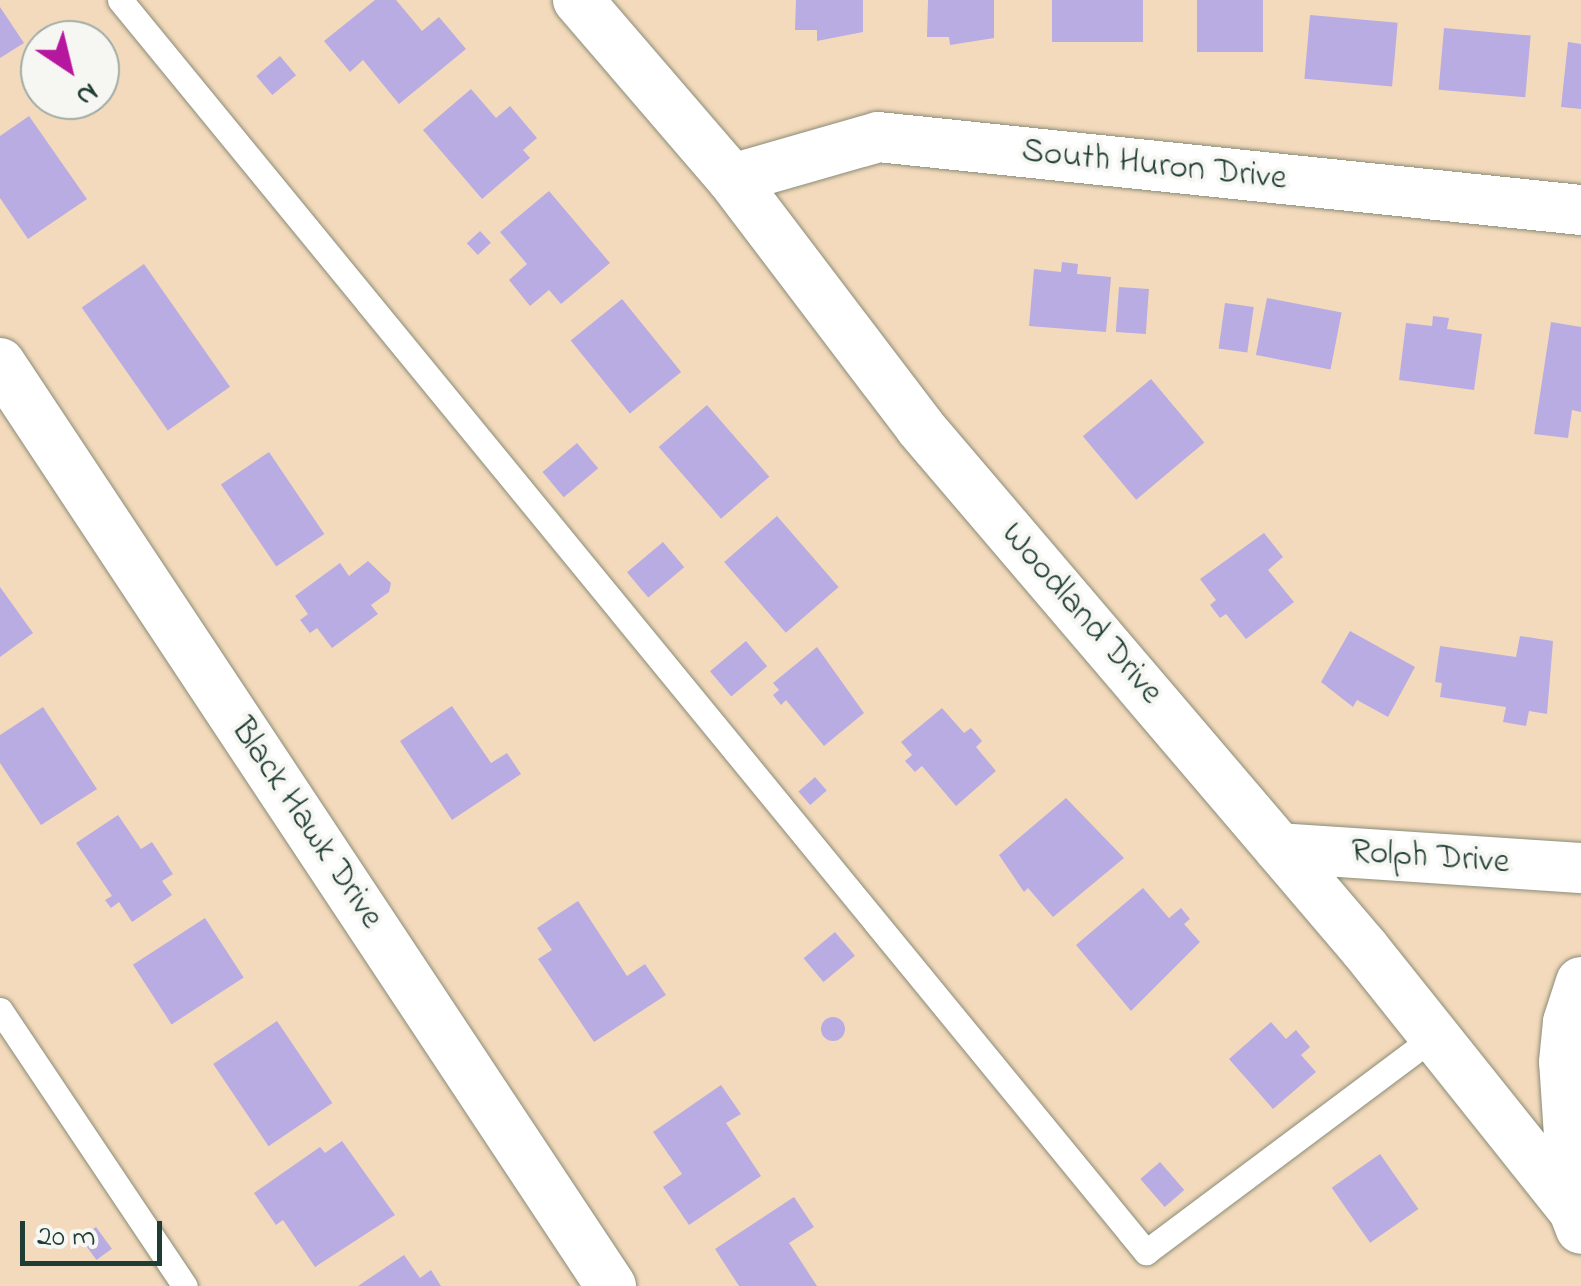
<!DOCTYPE html>
<html>
<head>
<meta charset="utf-8">
<style>
	body { margin:0 }
	#map { position:relative; width:1581px; height:1286px; overflow:hidden; background:#f4dabc; font-family:"Indie Flower",sans-serif }
	div>[style] { position:absolute }
	.building>* { inset:0; background:#b8ace2; transform-origin:0 0 }
	.round { border-radius:50% }
	.roads { filter:drop-shadow(0 0 2px #8a8c78) drop-shadow(0 0 2px #8a8c78) }
	.lane>* { height:25px; margin:-12.5px; padding:0 12.5px; transform-origin:12.5px; border-radius:12.5px; background:#fff }
	.street>* { height:50px; margin:-25px; padding:0 25px; transform-origin:25px; border-radius:25px; background:#fff }
	span { translate:-50% -50%; white-space:nowrap; text-align:center; line-height:1.15; -webkit-text-stroke:8px #f6f6f2; paint-order:stroke }
	.street-label { font-size:35px; color:#1f3d34 }
	.north { position:absolute; left:20px; top:20px; width:100px; height:100px; box-sizing:border-box; background:#f6f6f2; border:2px solid #a0aca6; border-radius:50%; rotate:145deg; font-size:28px; font-weight:700; line-height:40px; text-align:center; color:#1f3d34 }
	.north::after { content:''; display:block; margin:auto; width:35px; height:45px; background:#b5179e; clip-path:polygon(50% 0,100% 100%,50% 72%,0 100%) }
	.scale { position:absolute; left:20px; top:1221px; width:142px; height:45px; box-sizing:border-box; border:5px solid #1f3d34; border-top:0; padding-left:12px; font-size:30px; line-height:35px; white-space:nowrap; color:#1f3d34; -webkit-text-stroke:8px #f6f6f2; paint-order:stroke }
</style>
</head>
<body>
<div id="map">
	<div class="building">
		<div style="clip-path:polygon(375px 0,396px 0,422px 31px,439px 17px,466px 49px,399px 104px,363px 60px,350px 72px,324px 41px)"></div>
		<div style="clip-path:polygon(796px 0,863px 0,863px 32px,817px 41px,817px 30px,795px 30px)"></div>
		<div style="clip-path:polygon(928px 0,994px 0,994px 38px,950px 45px,949px 37px,927px 37px)"></div>
		<div style="left:1052px;top:0;width:91px;height:42px"></div>
		<div style="left:1197px;top:0;width:66px;height:52px"></div>
		<div style="clip-path:polygon(0 7px,24px 43px,0 58px)"></div>
		<div style="left:1310px;top:15px;width:88px;height:64px;rotate:5deg"></div>
		<div style="left:1444px;top:28px;width:87px;height:62px;rotate:5deg"></div>
		<div style="clip-path:polygon(1568px 42px,1581px 44px,1581px 109px,1561px 107px)"></div>
		<div style="left:280px;top:56px;width:25px;height:31px;rotate:50deg"></div>
		<div style="clip-path:polygon(471px 89px,496px 118px,510px 106px,537px 138px,523px 150px,530px 158px,482px 199px,423px 130px)"></div>
		<div style="clip-path:polygon(29px 116px,87px 199px,28px 239px,0 198px,0 136px)"></div>
		<div style="clip-path:polygon(549px 191px,610px 263px,561px 304px,549px 290px,530px 306px,509px 280px,527px 264px,500px 232px)"></div>
		<div style="left:480px;top:231px;width:16px;height:18px;rotate:47deg"></div>
		<div style="clip-path:polygon(1062px 262px,1078px 264px,1077px 274px,1111px 277px,1106px 332px,1029px 326px,1034px 269px,1061px 272px)"></div>
		<div style="left:144px;top:264px;width:150px;height:76px;rotate:55deg"></div>
		<div style="left:1119px;top:287px;width:30px;height:45px;rotate:4deg"></div>
		<div style="left:1267px;top:298px;width:76px;height:58px;rotate:11deg"></div>
		<div style="left:622px;top:299px;width:94px;height:66px;rotate:51deg"></div>
		<div style="left:1225px;top:303px;width:29px;height:46px;rotate:8deg"></div>
		<div style="clip-path:polygon(1433px 316px,1449px 318px,1447px 329px,1482px 334px,1474px 390px,1399px 380px,1406px 323px,1432px 326px)"></div>
		<div style="clip-path:polygon(1551px 322px,1581px 327px,1581px 412px,1572px 410px,1568px 438px,1534px 434px)"></div>
		<div style="left:1151px;top:379px;width:83px;height:89px;rotate:50deg"></div>
		<div style="left:707px;top:405px;width:95px;height:64px;rotate:49deg"></div>
		<div style="left:577px;top:443px;width:33px;height:45px;rotate:50deg"></div>
		<div style="left:269px;top:452px;width:99px;height:58px;rotate:56deg"></div>
		<div style="left:777px;top:516px;width:94px;height:70px;rotate:49deg"></div>
		<div style="clip-path:polygon(1264px 533px,1283px 557px,1268px 570px,1294px 602px,1246px 639px,1226px 614px,1220px 618px,1210px 605px,1216px 600px,1200px 579px)"></div>
		<div style="left:663px;top:542px;width:33px;height:47px;rotate:50deg"></div>
		<div style="clip-path:polygon(368px 561px,391px 583px,389px 592px,371px 605px,378px 614px,332px 648px,317px 628px,310px 633px,300px 620px,308px 614px,295px 596px,340px 563px,349px 576px)"></div>
		<div style="clip-path:polygon(0 587px,33px 633px,0 657px)"></div>
		<div style="clip-path:polygon(1350px 631px,1415px 667px,1388px 717px,1357px 700px,1353px 707px,1321px 682px)"></div>
		<div style="clip-path:polygon(1520px 636px,1553px 641px,1547px 714px,1529px 711px,1526px 726px,1503px 722px,1506px 707px,1440px 697px,1442px 683px,1435px 682px,1440px 646px,1516px 657px)"></div>
		<div style="left:746px;top:641px;width:33px;height:47px;rotate:50deg"></div>
		<div style="clip-path:polygon(817px 647px,864px 713px,824px 746px,786px 700px,781px 705px,773px 695px,779px 690px,773px 683px)"></div>
		<div style="clip-path:polygon(452px 706px,491px 763px,507px 753px,521px 774px,452px 820px,400px 741px)"></div>
		<div style="clip-path:polygon(43px 707px,97px 789px,41px 825px,0 763px,0 735px)"></div>
		<div style="clip-path:polygon(942px 708px,964px 733px,971px 728px,982px 741px,976px 747px,996px 771px,956px 806px,922px 766px,915px 772px,905px 761px,912px 755px,901px 742px)"></div>
		<div style="left:815px;top:777px;width:18px;height:22px;rotate:49deg"></div>
		<div style="clip-path:polygon(1066px 798px,1124px 858px,1053px 917px,1028px 888px,1024px 892px,999px 855px)"></div>
		<div style="clip-path:polygon(118px 815px,141px 849px,152px 842px,173px 874px,162px 881px,172px 895px,132px 922px,119px 902px,111px 908px,105px 900px,112px 896px,76px 843px)"></div>
		<div style="clip-path:polygon(1143px 888px,1169px 918px,1181px 908px,1190px 919px,1184px 924px,1200px 942px,1131px 1011px,1076px 945px)"></div>
		<div style="clip-path:polygon(578px 901px,627px 976px,645px 964px,666px 995px,594px 1042px,538px 959px,552px 950px,537px 928px)"></div>
		<div style="left:205px;top:918px;width:71px;height:86px;rotate:57deg"></div>
		<div style="left:835px;top:932px;width:31px;height:41px;rotate:50deg"></div>
		<div class="round" style="left:821px;top:1017px;width:24px;height:24px"></div>
		<div style="left:277px;top:1021px;width:99px;height:77px;rotate:56deg"></div>
		<div style="clip-path:polygon(1271px 1022px,1286px 1039px,1296px 1030px,1310px 1047px,1301px 1055px,1316px 1072px,1273px 1109px,1229px 1059px)"></div>
		<div style="clip-path:polygon(721px 1085px,741px 1114px,726px 1123px,761px 1176px,689px 1225px,663px 1187px,682px 1174px,653px 1132px)"></div>
		<div style="clip-path:polygon(342px 1141px,395px 1215px,315px 1267px,283px 1220px,276px 1225px,254px 1193px,320px 1147px,325px 1153px)"></div>
		<div style="left:1380px;top:1154px;width:67px;height:59px;rotate:55deg"></div>
		<div style="left:1160px;top:1162px;width:37px;height:26px;rotate:49deg"></div>
		<div style="clip-path:polygon(794px 1197px,814px 1227px,789px 1243px,817px 1286px,739px 1286px,715px 1249px)"></div>
		<div style="left:96px;top:1227px;width:27px;height:19px;rotate:54deg"></div>
		<div style="clip-path:polygon(404px 1255px,420px 1278px,431px 1270px,441px 1286px,358px 1286px)"></div>
	</div>
	<div class="roads">
		<div class="lane">
			<div style="left:120px;top:0;width:1619px;rotate:50.67deg"></div>
			<div style="left:1146px;top:1252px;width:361px;rotate:-36.8deg"></div>
			<div style="left:0;top:1010px;width:332px;rotate:56.2deg"></div>
		</div>
		<div class="street">
			<div style="left:578px;top:0;width:236px;rotate:49.3deg"></div>
			<div style="left:732px;top:179px;width:311px;rotate:52.8deg"></div>
			<div style="left:920px;top:427px;width:686px;rotate:49.55deg"></div>
			<div style="left:1365px;top:949px;width:335px;rotate:51.4deg"></div>
			<div style="left:1574px;top:1211px;width:19px;rotate:69deg"></div>
			<div style="left:732px;top:179px;width:152px;rotate:-16deg"></div>
			<div style="left:878px;top:137px;width:707px;rotate:5.93deg"></div>
			<div style="left:0;top:363px;width:1107px;rotate:56.5deg"></div>
			<div style="left:1279px;top:848px;width:303px;rotate:3.8deg"></div>
			<div style="left:1574px;top:1211px;width:149px;rotate:-93.8deg"></div>
			<div style="left:1564px;top:1062px;width:40px;rotate:-84.3deg"></div>
			<div style="left:1568px;top:1022px;width:42px;rotate:-72deg"></div>
		</div>
	</div>
	<div class="street-label">
		<span style="left:1154px;top:166px;rotate:6deg">South Huron Drive</span>
		<span style="left:1081px;top:614px;rotate:49deg">Woodland Drive</span>
		<span style="left:306px;top:824px;rotate:56deg">Black Hawk Drive</span>
		<span style="left:1430px;top:858px;rotate:4deg">Rolph Drive</span>
	</div>
	<div class="north">N</div>
	<div class="scale">20 m</div>
</div>
</body>
</html>
